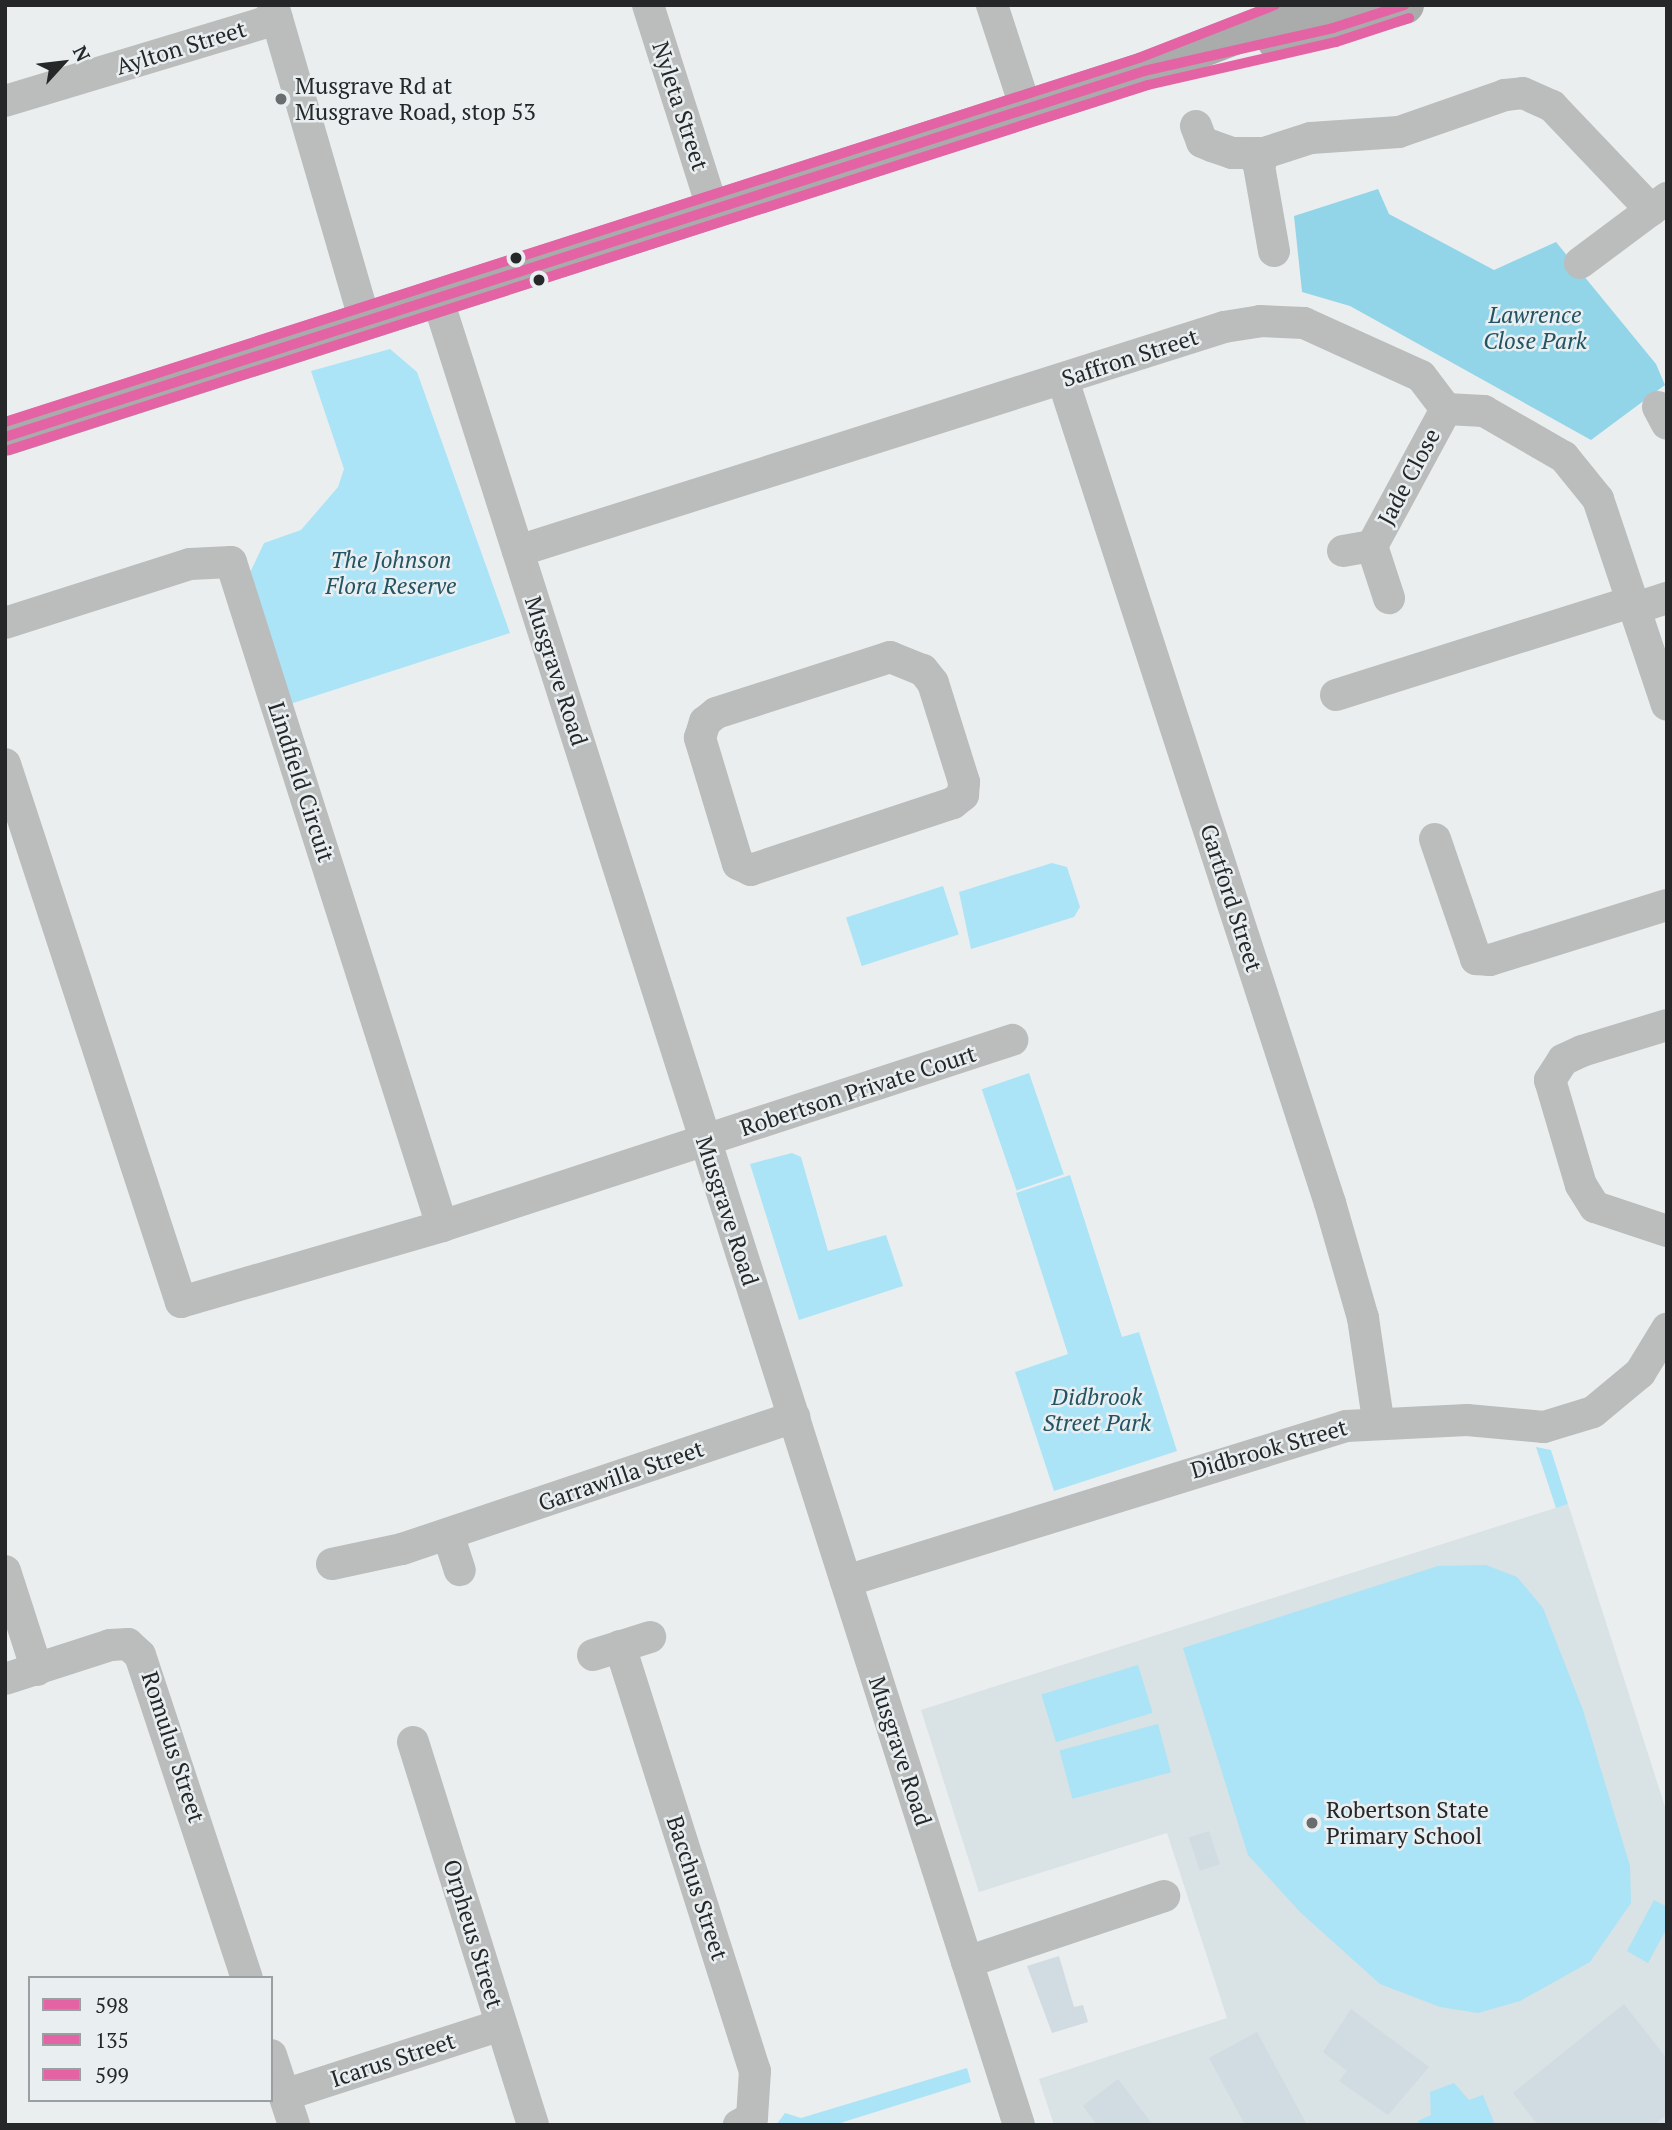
<!DOCTYPE html>
<html>
<head>
<meta charset="utf-8">
<style>
	body { margin:0 }
	#map { position:relative; width:1672px; height:2130px; overflow:hidden; background:#ebeeef; font-family:"PT Serif",serif }
	div>[style] { position:absolute }
	.built>* { inset:0; background:#d9e2e5 }
	.green>* { inset:0; background:#aae4f6; transform-origin:0 0 }
	.forest>* { inset:0; background:#92d5e8 }
	.building>* { inset:0; background:#d1dbe2; transform-origin:0 0 }
	.minor>* { height:32px; margin:-16px; padding:0 16px; transform-origin:16px; border-radius:16px; background:#bbbcbc }
	.major>* { height:38px; margin:-19px; padding:0 19px; transform-origin:19px; border-radius:19px; background:#aaabab }
	.bus-1>* { height:10px; margin:-5px; padding:0 5px; transform-origin:5px; border-radius:5px; background:#e463a4 }
	.bus-2>* { height:10px; margin:-5px; padding:0 5px; transform-origin:5px; border-radius:5px; background:#e463a4 }
	.bus-3>* { height:10px; margin:-5px; padding:0 5px; transform-origin:5px; border-radius:5px; background:#e463a4 }
	.dots>* { width:19px; height:19px; translate:-50% -50%; box-sizing:border-box; border:4px solid #e9eff1; border-radius:50% }
	span { translate:-50% -50%; white-space:nowrap; text-align:center; line-height:1.15; -webkit-text-stroke:5px #e9eff1; paint-order:stroke }
	.street-label { font-size:23px; color:#252728 }
	.poi-label { font-size:23px; color:#252728 }
	.left { translate:0 -50%; text-align:left }
	.park-label { font-size:23px; color:#235463; font-style:italic }
	.frame { position:absolute; inset:0; border:7px solid #252728; pointer-events:none }
	.legend { position:absolute; left:28px; top:1976px; width:245px; height:126px; box-sizing:border-box; background:#e9eff1; border:2px solid #9b9fa1; margin:0; padding:9px 12px; list-style:none; font-size:21px; color:#252728 }
	.legend li { display:flex; align-items:center; gap:14px; height:35px }
	.legend b { width:35px; border:2px solid #9b9fa1 }
	.north { position:absolute; left:28px; top:28px; width:70px; height:70px; -webkit-text-stroke:5px #e9eff1; paint-order:stroke; rotate:63deg; font-size:19px; font-weight:700; line-height:28px; text-align:center; color:#252728 }
	.north::after { content:''; display:block; margin:auto; width:24px; height:32px; background:#252728; clip-path:polygon(50% 0,100% 100%,50% 72%,0 100%) }
</style>
</head>
<body>
<div id="map">
	<div class="built">
		<div style="clip-path:polygon(1568px 1504px,1667px 1813px,1667px 2125px,1054px 2125px,1039px 2079px,1227px 2018px,1167px 1833px,979px 1892px,921px 1710px)"></div>
	</div>
	<div class="green">
		<div style="clip-path:polygon(390px 349px,417px 372px,510px 633px,287px 705px,247px 579px,264px 543px,301px 530px,338px 487px,344px 469px,311px 371px)"></div>
		<div style="clip-path:polygon(1052px 863px,1067px 867px,1080px 907px,1074px 917px,971px 949px,959px 892px)"></div>
		<div style="left:943px;top:886px;width:51px;height:102px;rotate:72deg"></div>
		<div style="left:1029px;top:1073px;width:107px;height:50px;rotate:71deg"></div>
		<div style="clip-path:polygon(792px 1153px,801px 1157px,828px 1251px,886px 1235px,903px 1286px,799px 1320px,750px 1164px)"></div>
		<div style="clip-path:polygon(1070px 1175px,1122px 1337px,1139px 1332px,1177px 1451px,1054px 1491px,1015px 1372px,1068px 1354px,1016px 1193px)"></div>
		<div style="clip-path:polygon(1536px 1447px,1551px 1450px,1568px 1504px,1556px 1508px)"></div>
		<div style="clip-path:polygon(1486px 1565px,1517px 1577px,1543px 1608px,1583px 1710px,1630px 1866px,1631px 1903px,1590px 1962px,1520px 2001px,1478px 2013px,1440px 2007px,1380px 1984px,1300px 1912px,1248px 1855px,1183px 1648px,1438px 1566px)"></div>
		<div style="left:1138px;top:1665px;width:50px;height:101px;rotate:73deg"></div>
		<div style="left:1158px;top:1724px;width:50px;height:102px;rotate:75deg"></div>
		<div style="clip-path:polygon(1654px 1900px,1667px 1907px,1667px 1928px,1648px 1963px,1627px 1951px)"></div>
		<div style="clip-path:polygon(967px 2068px,971px 2082px,834px 2125px,776px 2125px,785px 2113px,801px 2118px)"></div>
		<div style="clip-path:polygon(1454px 2083px,1469px 2100px,1483px 2095px,1495px 2125px,1419px 2125px,1418px 2121px,1431px 2115px,1430px 2092px)"></div>
	</div>
	<div class="forest">
		<div style="clip-path:polygon(1378px 189px,1389px 214px,1494px 270px,1556px 242px,1656px 364px,1665px 385px,1591px 440px,1350px 306px,1302px 292px,1294px 216px)"></div>
	</div>
	<div class="building">
		<div style="left:1209px;top:1831px;width:35px;height:21px;rotate:72deg"></div>
		<div style="clip-path:polygon(1059px 1956px,1074px 2007px,1083px 2005px,1088px 2022px,1052px 2033px,1027px 1966px)"></div>
		<div style="clip-path:polygon(1624px 2004px,1667px 2059px,1667px 2114px,1654px 2125px,1538px 2125px,1513px 2093px)"></div>
		<div style="clip-path:polygon(1351px 2009px,1429px 2067px,1388px 2115px,1339px 2081px,1347px 2071px,1323px 2052px)"></div>
		<div style="clip-path:polygon(1257px 2032px,1307px 2125px,1245px 2125px,1209px 2058px)"></div>
		<div style="clip-path:polygon(1118px 2079px,1153px 2125px,1097px 2125px,1083px 2106px)"></div>
	</div>
	<div class="minor">
		<div style="left:273px;top:5px;width:330px;rotate:73.8deg"></div>
		<div style="left:648px;top:5px;width:212px;rotate:72.4deg"></div>
		<div style="left:992px;top:5px;width:109px;rotate:71.9deg"></div>
		<div style="left:5px;top:101px;width:284px;rotate:-16.8deg"></div>
		<div style="left:1196px;top:126px;width:17px;rotate:69deg"></div>
		<div style="left:1202px;top:142px;width:11px;rotate:22deg"></div>
		<div style="left:1212px;top:146px;width:21px;rotate:19deg"></div>
		<div style="left:1232px;top:153px;width:32px"></div>
		<div style="left:1274px;top:251px;width:86px;rotate:-100deg"></div>
		<div style="left:1259px;top:166px;width:14px;rotate:-69deg"></div>
		<div style="left:1264px;top:153px;width:49px;rotate:-17.7deg"></div>
		<div style="left:1311px;top:138px;width:88px;rotate:-3.9deg"></div>
		<div style="left:1399px;top:132px;width:112px;rotate:-19.2deg"></div>
		<div style="left:1505px;top:95px;width:18px;rotate:-6deg"></div>
		<div style="left:1523px;top:93px;width:32px;rotate:24deg"></div>
		<div style="left:1552px;top:106px;width:144px;rotate:46.4deg"></div>
		<div style="left:1580px;top:263px;width:109px;rotate:-36.8deg"></div>
		<div style="left:437px;top:297px;width:1918px;rotate:72.34deg"></div>
		<div style="left:1063px;top:380px;width:865px;rotate:72.03deg"></div>
		<div style="left:1330px;top:1203px;width:120px;rotate:74deg"></div>
		<div style="left:1363px;top:1318px;width:103px;rotate:81.6deg"></div>
		<div style="left:1658px;top:407px;width:19px;rotate:62deg"></div>
		<div style="left:1372px;top:546px;width:156px;rotate:-61.6deg"></div>
		<div style="left:518px;top:551px;width:741px;rotate:-17.6deg"></div>
		<div style="left:1224px;top:327px;width:36px;rotate:-9deg"></div>
		<div style="left:1260px;top:321px;width:44px;rotate:2.6deg"></div>
		<div style="left:1304px;top:323px;width:128px;rotate:24.4deg"></div>
		<div style="left:1421px;top:376px;width:41px;rotate:52.9deg"></div>
		<div style="left:1446px;top:409px;width:38px;rotate:3deg"></div>
		<div style="left:1484px;top:411px;width:92px;rotate:29.9deg"></div>
		<div style="left:1564px;top:457px;width:54px;rotate:51deg"></div>
		<div style="left:1598px;top:499px;width:217px;rotate:71.5deg"></div>
		<div style="left:1343px;top:551px;width:29px;rotate:-10deg"></div>
		<div style="left:1372px;top:546px;width:55px;rotate:71.9deg"></div>
		<div style="left:1636px;top:608px;width:33px;rotate:-18deg"></div>
		<div style="left:5px;top:623px;width:194px;rotate:-17.7deg"></div>
		<div style="left:190px;top:564px;width:41px;rotate:-2.8deg"></div>
		<div style="left:231px;top:562px;width:697px;rotate:72.37deg"></div>
		<div style="left:890px;top:657px;width:35px;rotate:22deg"></div>
		<div style="left:923px;top:670px;width:16px;rotate:52deg"></div>
		<div style="left:933px;top:683px;width:104px;rotate:72.6deg"></div>
		<div style="left:964px;top:782px;width:13px;rotate:94deg"></div>
		<div style="left:963px;top:795px;width:13px;rotate:141deg"></div>
		<div style="left:953px;top:803px;width:213px;rotate:161.7deg"></div>
		<div style="left:751px;top:870px;width:14px;rotate:-155deg"></div>
		<div style="left:738px;top:864px;width:132px;rotate:-106.8deg"></div>
		<div style="left:700px;top:738px;width:17px;rotate:-73deg"></div>
		<div style="left:705px;top:722px;width:14px;rotate:-39deg"></div>
		<div style="left:716px;top:713px;width:183px;rotate:-17.8deg"></div>
		<div style="left:1336px;top:695px;width:312px;rotate:-17.5deg"></div>
		<div style="left:5px;top:764px;width:566px;rotate:71.89deg"></div>
		<div style="left:181px;top:1302px;width:272px;rotate:-16.2deg"></div>
		<div style="left:442px;top:1226px;width:600px;rotate:-18.07deg"></div>
		<div style="left:1435px;top:839px;width:127px;rotate:71.1deg"></div>
		<div style="left:1476px;top:959px;width:14px;rotate:4deg"></div>
		<div style="left:1490px;top:960px;width:185px;rotate:-17.3deg"></div>
		<div style="left:1667px;top:1025px;width:89px;rotate:163deg"></div>
		<div style="left:1582px;top:1051px;width:21px;rotate:155deg"></div>
		<div style="left:1563px;top:1060px;width:24px;rotate:123deg"></div>
		<div style="left:1550px;top:1080px;width:109px;rotate:73.6deg"></div>
		<div style="left:1581px;top:1185px;width:26px;rotate:58deg"></div>
		<div style="left:1595px;top:1207px;width:76px;rotate:18.4deg"></div>
		<div style="left:448px;top:1534px;width:38px;rotate:72deg"></div>
		<div style="left:332px;top:1564px;width:72px;rotate:-12.1deg"></div>
		<div style="left:402px;top:1549px;width:414px;rotate:-18.6deg"></div>
		<div style="left:5px;top:1571px;width:104px;rotate:72.1deg"></div>
		<div style="left:846px;top:1581px;width:523px;rotate:-17.22deg"></div>
		<div style="left:1346px;top:1426px;width:121px;rotate:-2.8deg"></div>
		<div style="left:1467px;top:1420px;width:77px;rotate:5.2deg"></div>
		<div style="left:1544px;top:1427px;width:51px;rotate:-17deg"></div>
		<div style="left:1593px;top:1412px;width:61px;rotate:-39.7deg"></div>
		<div style="left:1640px;top:1373px;width:52px;rotate:-58.5deg"></div>
		<div style="left:620px;top:1646px;width:446px;rotate:72.4deg"></div>
		<div style="left:755px;top:2071px;width:47px;rotate:93.7deg"></div>
		<div style="left:752px;top:2118px;width:15px;rotate:152deg"></div>
		<div style="left:593px;top:1655px;width:60px;rotate:-17.5deg"></div>
		<div style="left:5px;top:1679px;width:110px;rotate:-17.9deg"></div>
		<div style="left:110px;top:1645px;width:18px;rotate:-3deg"></div>
		<div style="left:128px;top:1644px;width:16px;rotate:43deg"></div>
		<div style="left:140px;top:1655px;width:340px;rotate:71.7deg"></div>
		<div style="left:413px;top:1742px;width:401px;rotate:72.6deg"></div>
		<div style="left:967px;top:1962px;width:208px;rotate:-18.5deg"></div>
		<div style="left:271px;top:2055px;width:74px;rotate:71.8deg"></div>
		<div style="left:284px;top:2095px;width:228px;rotate:-17.9deg"></div>
	</div>
	<div class="major">
		<div style="left:1276px;top:41px;width:134px;rotate:-15.6deg"></div>
		<div style="left:5px;top:437px;width:1196px;rotate:-17.81deg"></div>
		<div style="left:1144px;top:71px;width:182px;rotate:-21.2deg"></div>
	</div>
	<div class="bus-1">
		<div style="left:5px;top:437px;width:1196px;rotate:-17.81deg"></div>
		<div style="left:1144px;top:71px;width:194px;rotate:-12.8deg"></div>
		<div style="left:1333px;top:28px;width:75px;rotate:-17.9deg"></div>
	</div>
	<div class="bus-2">
		<div style="left:9px;top:450px;width:1196px;rotate:-17.77deg"></div>
		<div style="left:1148px;top:85px;width:193px;rotate:-12.9deg"></div>
		<div style="left:1336px;top:42px;width:77px;rotate:-18.2deg"></div>
	</div>
	<div class="bus-3">
		<div style="left:5px;top:422px;width:1191px;rotate:-17.8deg"></div>
		<div style="left:1139px;top:58px;width:146px;rotate:-21.3deg"></div>
	</div>
	<div class="dots">
		<div style="left:281px;top:99px;background:#6a6d6e"></div>
		<div style="left:516px;top:258px;background:#252728"></div>
		<div style="left:539px;top:280px;background:#252728"></div>
		<div style="left:1312px;top:1823px;background:#6a6d6e"></div>
	</div>
	<div class="street-label">
		<span style="left:181px;top:48px;rotate:-17deg">Aylton Street</span>
		<span style="left:680px;top:106px;rotate:72deg">Nyleta Street</span>
		<span style="left:1130px;top:358px;rotate:-18deg">Saffron Street</span>
		<span style="left:1409px;top:477px;rotate:-62deg">Jade Close</span>
		<span style="left:556px;top:671px;rotate:72deg">Musgrave Road</span>
		<span style="left:301px;top:782px;rotate:72deg">Lindfield Circuit</span>
		<span style="left:1231px;top:898px;rotate:72deg">Gartford Street</span>
		<span style="left:858px;top:1091px;rotate:-18deg">Robertson Private Court</span>
		<span style="left:727px;top:1211px;rotate:72deg">Musgrave Road</span>
		<span style="left:1269px;top:1449px;rotate:-16deg">Didbrook Street</span>
		<span style="left:621px;top:1476px;rotate:-19deg">Garrawilla Street</span>
		<span style="left:173px;top:1747px;rotate:72deg">Romulus Street</span>
		<span style="left:900px;top:1751px;rotate:72deg">Musgrave Road</span>
		<span style="left:697px;top:1888px;rotate:72deg">Bacchus Street</span>
		<span style="left:473px;top:1934px;rotate:73deg">Orpheus Street</span>
		<span style="left:393px;top:2060px;rotate:-18deg">Icarus Street</span>
	</div>
	<div class="poi-label">
		<span class="left" style="left:295px;top:99px">Musgrave Rd at<br>Musgrave Road, stop 53</span>
		<span class="left" style="left:1326px;top:1823px">Robertson State<br>Primary School</span>
	</div>
	<div class="park-label">
		<span style="left:1535px;top:328px">Lawrence<br>Close Park</span>
		<span style="left:391px;top:573px">The Johnson<br>Flora Reserve</span>
		<span style="left:1097px;top:1410px">Didbrook<br>Street Park</span>
	</div>
	<div class="frame"></div>
	<ul class="legend">
	<li><b style="height:9px;background:#e463a4"></b>598</li>
	<li><b style="height:9px;background:#e463a4"></b>135</li>
	<li><b style="height:9px;background:#e463a4"></b>599</li>
	</ul>
	<div class="north">N</div>
</div>
</body>
</html>
